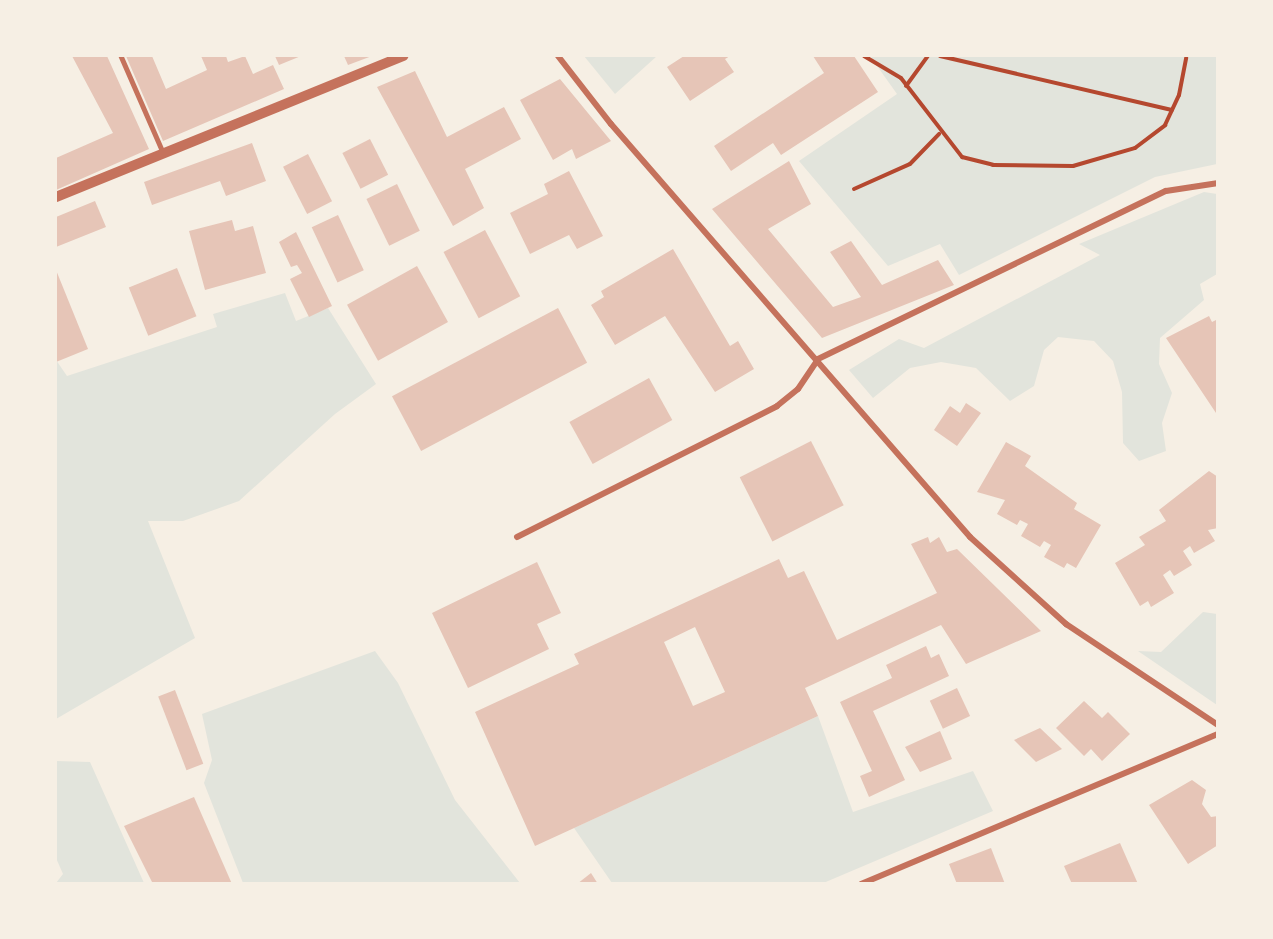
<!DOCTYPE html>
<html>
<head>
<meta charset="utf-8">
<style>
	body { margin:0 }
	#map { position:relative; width:1273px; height:939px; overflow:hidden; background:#f6efe4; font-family:"Source Serif 4",serif }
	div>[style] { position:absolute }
	.green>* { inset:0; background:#e2e4dc }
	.building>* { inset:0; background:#e6c5b7; transform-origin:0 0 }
	.path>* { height:4px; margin:-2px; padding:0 2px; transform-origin:2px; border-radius:2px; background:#b5482f }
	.service>* { height:4.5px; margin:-2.25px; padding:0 2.25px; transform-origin:2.25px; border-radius:2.25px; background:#c5725c }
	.minor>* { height:6px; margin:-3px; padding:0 3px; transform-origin:3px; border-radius:3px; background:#c5725c }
	.tertiary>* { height:10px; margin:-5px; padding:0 5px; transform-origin:5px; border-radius:5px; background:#c5725c }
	span { translate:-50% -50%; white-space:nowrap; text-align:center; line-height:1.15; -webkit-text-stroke:5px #f6efe4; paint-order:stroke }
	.frame { position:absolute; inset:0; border:57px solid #f6efe4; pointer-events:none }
</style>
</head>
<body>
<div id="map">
	<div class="green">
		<div style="clip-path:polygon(584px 56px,657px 56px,615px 94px)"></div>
		<div style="clip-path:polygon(870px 56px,1217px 56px,1217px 164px,1155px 177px,959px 275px,940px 244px,888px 266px,799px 161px,897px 94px)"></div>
		<div style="clip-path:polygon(1204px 192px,1217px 194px,1217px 274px,1200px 284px,1204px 300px,1160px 338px,1159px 364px,1172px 393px,1162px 423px,1166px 451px,1139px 461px,1123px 443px,1122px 392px,1113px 361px,1094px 341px,1058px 337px,1044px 350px,1034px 386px,1010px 401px,976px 368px,941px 362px,910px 368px,873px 398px,849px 370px,899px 339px,924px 348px,1100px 255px,1079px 244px)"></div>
		<div style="clip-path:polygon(285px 293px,296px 321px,328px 308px,376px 384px,335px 414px,239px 501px,183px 521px,148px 521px,195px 638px,56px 719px,56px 360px,67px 376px,217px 327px,213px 314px)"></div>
		<div style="clip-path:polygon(1203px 612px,1217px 614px,1217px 705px,1138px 651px,1161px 652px)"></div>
		<div style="clip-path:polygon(375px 651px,398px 683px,455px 800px,520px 883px,243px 883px,204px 783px,212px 760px,202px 714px)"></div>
		<div style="clip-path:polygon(818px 716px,853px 812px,973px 771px,993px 811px,821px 884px,612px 883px,574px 828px)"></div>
		<div style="clip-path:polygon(56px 761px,90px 762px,144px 883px,56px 883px,63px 874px,56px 858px)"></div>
	</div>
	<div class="building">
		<div style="clip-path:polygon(72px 56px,107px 56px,149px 149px,56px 190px,56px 158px,113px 133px)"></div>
		<div style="clip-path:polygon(126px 56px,152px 56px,166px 89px,207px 70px,201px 56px,226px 56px,228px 62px,245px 56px,253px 74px,273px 65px,284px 89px,163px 141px)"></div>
		<div style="clip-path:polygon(275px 56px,301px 56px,279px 65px)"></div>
		<div style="clip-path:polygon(344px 56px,372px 56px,348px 65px)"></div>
		<div style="clip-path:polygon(684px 56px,730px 56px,725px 59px,734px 72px,690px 101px,667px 67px)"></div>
		<div style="clip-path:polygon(813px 56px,854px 56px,878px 92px,781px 155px,773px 143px,731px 171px,714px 146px,824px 73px)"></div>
		<div style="clip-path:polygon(415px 71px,447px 137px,504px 107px,521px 139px,465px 169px,484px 208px,453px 226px,377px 87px)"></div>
		<div style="clip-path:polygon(560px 79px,611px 141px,576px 159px,572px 149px,553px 160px,520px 100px)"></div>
		<div style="left:370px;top:139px;width:40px;height:31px;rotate:63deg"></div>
		<div style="clip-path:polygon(252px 143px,266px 181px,226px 196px,220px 181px,152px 205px,144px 182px)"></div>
		<div style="left:308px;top:154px;width:53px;height:28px;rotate:63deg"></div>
		<div style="clip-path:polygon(789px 161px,811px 204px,768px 229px,833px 307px,861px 297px,830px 252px,851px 241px,882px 285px,938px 260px,954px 285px,822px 338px,712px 209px)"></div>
		<div style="clip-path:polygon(569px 171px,603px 236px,577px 249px,569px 235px,530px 254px,510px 213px,548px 194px,544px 184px)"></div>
		<div style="left:397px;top:184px;width:52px;height:34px;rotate:64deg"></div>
		<div style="clip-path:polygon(95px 201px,106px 227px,56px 247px,56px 217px)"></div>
		<div style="left:338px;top:215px;width:61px;height:29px;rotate:65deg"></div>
		<div style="clip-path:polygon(232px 220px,235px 231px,253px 226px,266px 273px,205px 290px,189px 231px)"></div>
		<div style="left:485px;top:230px;width:75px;height:47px;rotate:62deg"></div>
		<div style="clip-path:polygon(296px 232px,332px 306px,309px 317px,290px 279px,302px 273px,297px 265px,291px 267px,279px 242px)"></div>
		<div style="clip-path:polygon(673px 249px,730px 346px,738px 341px,754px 369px,715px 392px,665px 316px,615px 345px,591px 305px,604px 297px,601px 291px)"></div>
		<div style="left:417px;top:266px;width:64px;height:80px;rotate:61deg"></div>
		<div style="left:177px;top:268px;width:52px;height:52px;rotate:68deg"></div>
		<div style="clip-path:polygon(56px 270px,88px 349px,56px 362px)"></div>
		<div style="left:558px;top:308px;width:62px;height:188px;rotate:62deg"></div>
		<div style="clip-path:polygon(1209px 316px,1212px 322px,1218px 319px,1218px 416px,1166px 338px)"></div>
		<div style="left:649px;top:378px;width:48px;height:91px;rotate:61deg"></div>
		<div style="clip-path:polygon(966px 403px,981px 413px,957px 446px,934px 430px,950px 406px,960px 413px)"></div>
		<div style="left:811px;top:441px;width:72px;height:80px;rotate:63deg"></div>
		<div style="clip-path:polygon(1006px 442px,1031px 456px,1025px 466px,1077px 503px,1074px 509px,1101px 525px,1076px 568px,1067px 563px,1064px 568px,1044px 557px,1051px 545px,1044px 541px,1040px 547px,1021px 536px,1028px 524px,1020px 520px,1017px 525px,997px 514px,1005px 500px,977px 492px)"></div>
		<div style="clip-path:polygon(1209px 471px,1218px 477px,1218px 528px,1208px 530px,1215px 541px,1194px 553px,1190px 546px,1183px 551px,1192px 565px,1174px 576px,1170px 570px,1163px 575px,1174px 593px,1151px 607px,1148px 601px,1140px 606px,1115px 563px,1145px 545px,1139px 537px,1166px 521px,1159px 510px)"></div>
		<div style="clip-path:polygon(evenodd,928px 537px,930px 543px,939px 537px,947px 552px,957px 549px,1041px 631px,966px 664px,941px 625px,805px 688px,818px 716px,535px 846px,475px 712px,579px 664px,574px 654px,779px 559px,788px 578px,804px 571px,837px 640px,937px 593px,911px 544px,928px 537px,695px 627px,725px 692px,693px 706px,664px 642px,695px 627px)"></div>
		<div style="clip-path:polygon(537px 562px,561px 613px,537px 624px,549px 649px,468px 688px,432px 613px)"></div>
		<div style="clip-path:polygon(926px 646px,931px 658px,939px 654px,949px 676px,873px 711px,905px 780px,869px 797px,860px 776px,872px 771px,840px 702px,892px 678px,886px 665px)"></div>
		<div style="left:957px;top:688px;width:31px;height:30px;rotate:65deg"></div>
		<div style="left:175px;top:690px;width:79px;height:18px;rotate:69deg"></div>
		<div style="clip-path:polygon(1084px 701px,1102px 718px,1108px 712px,1130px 734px,1102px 761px,1091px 749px,1084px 756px,1056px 728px)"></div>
		<div style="clip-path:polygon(1040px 728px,1062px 749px,1036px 762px,1014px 740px)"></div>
		<div style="clip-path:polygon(940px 731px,952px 759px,920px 772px,905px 747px)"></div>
		<div style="clip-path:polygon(1192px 780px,1206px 790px,1202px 804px,1211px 817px,1218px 816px,1218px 845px,1188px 864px,1149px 805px)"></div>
		<div style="clip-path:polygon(194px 797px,232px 884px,153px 884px,124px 826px)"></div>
		<div style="clip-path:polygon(1120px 843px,1138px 884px,1072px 884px,1064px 866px)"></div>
		<div style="clip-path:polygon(991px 848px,1005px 884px,957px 884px,949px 864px)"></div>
		<div style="clip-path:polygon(591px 873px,598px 884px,577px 884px)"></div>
	</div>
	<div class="path">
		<div style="left:864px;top:56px;width:43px;rotate:30.7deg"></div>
		<div style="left:901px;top:78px;width:100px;rotate:52.3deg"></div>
		<div style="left:962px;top:157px;width:32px;rotate:14deg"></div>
		<div style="left:993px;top:165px;width:80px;rotate:0.7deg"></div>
		<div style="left:1073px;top:166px;width:65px;rotate:-16.2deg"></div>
		<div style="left:1135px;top:148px;width:38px;rotate:-37deg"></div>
		<div style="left:1165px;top:125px;width:33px;rotate:-65deg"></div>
		<div style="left:1179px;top:95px;width:38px;rotate:-79deg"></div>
		<div style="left:940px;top:56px;width:238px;rotate:13.1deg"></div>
		<div style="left:906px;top:86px;width:37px;rotate:-54deg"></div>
		<div style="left:854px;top:189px;width:61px;rotate:-24.1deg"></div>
		<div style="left:910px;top:164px;width:42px;rotate:-46deg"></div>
	</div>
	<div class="service">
		<div style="left:121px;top:56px;width:105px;rotate:66.4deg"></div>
	</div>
	<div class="minor">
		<div style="left:558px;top:56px;width:86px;rotate:52.1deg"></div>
		<div style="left:611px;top:124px;width:547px;rotate:49deg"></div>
		<div style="left:970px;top:537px;width:130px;rotate:42.2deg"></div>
		<div style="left:1066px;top:624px;width:182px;rotate:33.6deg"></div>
		<div style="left:818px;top:359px;width:386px;rotate:-25.8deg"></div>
		<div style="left:1166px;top:191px;width:53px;rotate:-8.7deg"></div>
		<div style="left:517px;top:537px;width:291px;rotate:-26.7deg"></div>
		<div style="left:777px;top:406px;width:27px;rotate:-39deg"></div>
		<div style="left:798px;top:389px;width:36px;rotate:-56deg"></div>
		<div style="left:861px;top:884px;width:387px;rotate:-22.8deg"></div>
	</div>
	<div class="tertiary">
		<div style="left:56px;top:197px;width:375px;rotate:-22.1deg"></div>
	</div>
	<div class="frame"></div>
</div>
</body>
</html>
